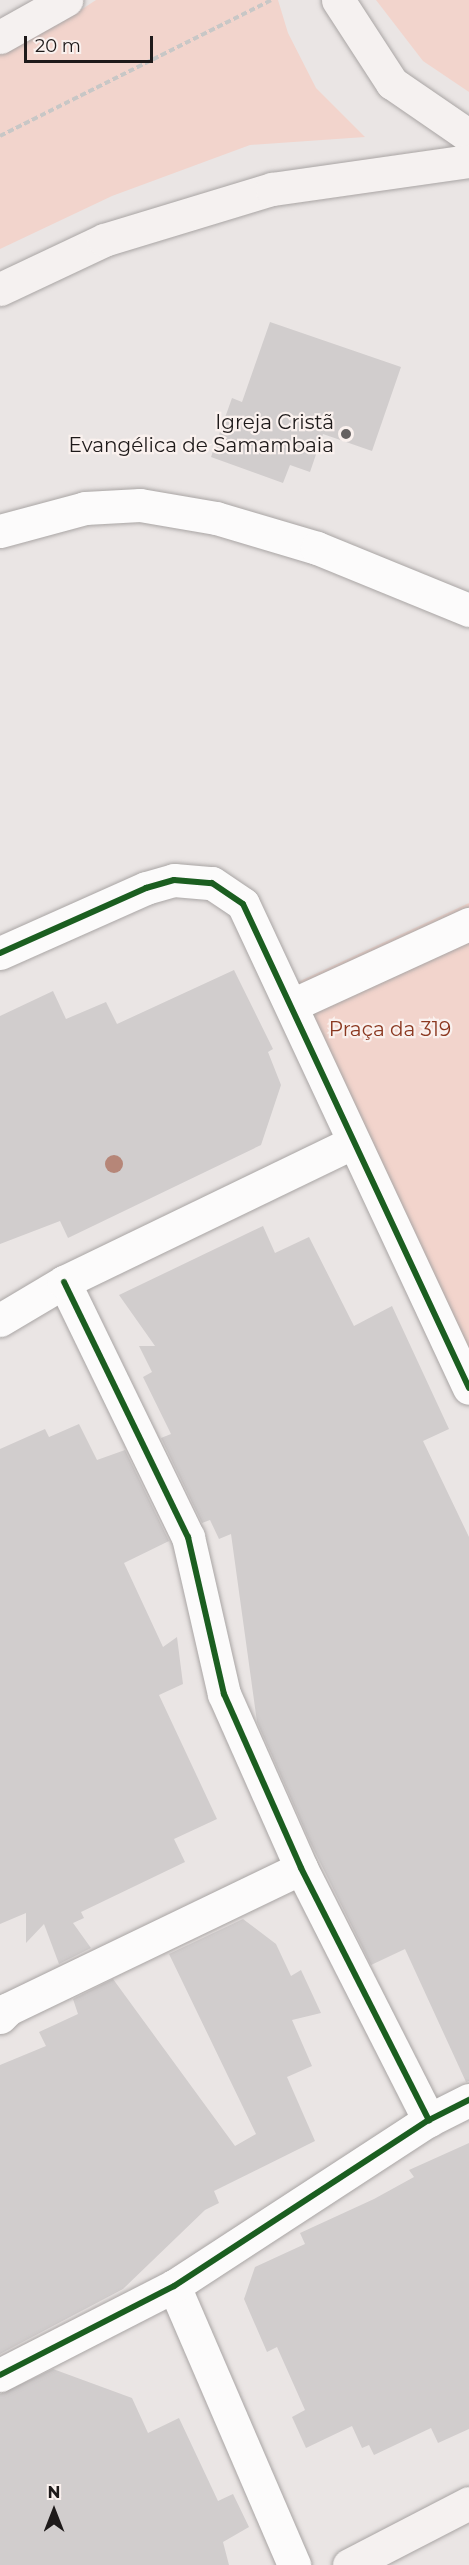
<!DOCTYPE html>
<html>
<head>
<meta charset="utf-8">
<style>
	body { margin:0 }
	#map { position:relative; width:469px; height:2565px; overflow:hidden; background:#eae5e4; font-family:Montserrat,sans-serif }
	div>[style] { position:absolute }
	.green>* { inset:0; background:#f2d4cc }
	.building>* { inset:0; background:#d1cdcd }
	.path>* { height:4px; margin-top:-2px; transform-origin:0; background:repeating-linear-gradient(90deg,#c8c7c6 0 6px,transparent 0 9px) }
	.roads { filter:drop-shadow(0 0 2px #a9a5a4) drop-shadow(0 0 2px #a9a5a4) }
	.street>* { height:33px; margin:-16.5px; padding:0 16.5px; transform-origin:16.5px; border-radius:16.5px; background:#fcfbfb }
	.secondary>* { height:33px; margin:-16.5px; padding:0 16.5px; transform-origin:16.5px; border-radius:16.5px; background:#f5f1f0 }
	.cycleway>* { height:6px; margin:-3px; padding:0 3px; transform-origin:3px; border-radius:3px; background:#1b5e20 }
	.trees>* { width:18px; height:18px; margin:-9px; border-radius:50%; background:#b68678 }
	.dots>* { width:16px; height:16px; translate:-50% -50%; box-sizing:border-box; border:3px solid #faf1ee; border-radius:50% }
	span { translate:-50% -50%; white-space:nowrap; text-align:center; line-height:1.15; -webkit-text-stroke:4.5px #faf1ee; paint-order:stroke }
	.poi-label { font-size:20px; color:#1e1a1a }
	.right { translate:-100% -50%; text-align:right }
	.park-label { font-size:20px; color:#8b3820 }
	.north { position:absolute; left:24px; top:2481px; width:60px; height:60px; -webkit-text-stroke:4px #faf1ee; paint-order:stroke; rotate:0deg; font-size:16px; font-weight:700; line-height:24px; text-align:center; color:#1e1a1a }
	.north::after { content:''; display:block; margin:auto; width:21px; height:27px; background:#1e1a1a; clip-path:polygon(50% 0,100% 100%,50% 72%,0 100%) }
	.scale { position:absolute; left:24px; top:36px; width:129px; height:27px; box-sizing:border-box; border:3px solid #1e1a1a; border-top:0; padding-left:8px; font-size:18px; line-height:21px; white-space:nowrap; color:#1e1a1a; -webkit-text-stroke:4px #faf1ee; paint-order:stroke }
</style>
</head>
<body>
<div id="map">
	<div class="green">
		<div style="clip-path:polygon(96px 0,278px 0,288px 33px,316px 88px,365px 137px,250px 145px,112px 196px,0 249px,0 52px,61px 23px)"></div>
		<div style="clip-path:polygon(376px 0,469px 0,469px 92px,423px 61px)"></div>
		<div style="clip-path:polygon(469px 903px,469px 1382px,285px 988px)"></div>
	</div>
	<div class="building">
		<div style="clip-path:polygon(270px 322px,401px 367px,372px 451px,323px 434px,310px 472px,290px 465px,283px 483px,211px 457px,232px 398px,242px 402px)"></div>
		<div style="clip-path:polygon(234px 970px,273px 1049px,268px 1052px,281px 1085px,261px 1145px,68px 1238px,60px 1221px,0 1244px,0 1016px,53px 991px,66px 1019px,106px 1002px,117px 1024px)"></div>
		<div style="clip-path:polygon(263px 1226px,275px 1253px,309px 1237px,354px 1326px,392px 1306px,449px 1429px,423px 1441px,469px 1537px,469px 2081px,466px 2082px,405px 1949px,371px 1965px,311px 1844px,257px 1722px,231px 1534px,219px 1539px,210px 1520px,202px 1523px,161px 1438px,171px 1434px,143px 1377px,152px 1372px,139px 1346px,155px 1346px,119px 1295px)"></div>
		<div style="clip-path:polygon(79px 1424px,97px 1460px,125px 1450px,169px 1541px,124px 1563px,163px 1647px,177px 1637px,183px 1684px,159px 1695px,217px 1819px,174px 1839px,185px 1862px,81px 1912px,84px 1918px,73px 1923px,91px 1948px,59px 1964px,44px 1924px,26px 1943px,26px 1913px,0 1924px,0 1449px,45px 1429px,49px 1437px)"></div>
		<div style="clip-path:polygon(243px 1919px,276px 1944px,291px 1976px,301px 1970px,321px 2013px,292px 2020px,312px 2066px,287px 2077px,315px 2141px,214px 2191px,219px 2203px,205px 2210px,123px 2289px,0 2354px,0 2065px,46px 2046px,39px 2032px,78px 2014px,73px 1999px,113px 1979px,235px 2146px,256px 2134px,169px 1954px)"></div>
		<div style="clip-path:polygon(469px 2143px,469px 2429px,438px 2443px,431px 2428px,374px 2455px,369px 2445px,362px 2448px,352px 2426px,306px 2448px,292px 2417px,305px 2410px,277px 2347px,267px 2352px,244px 2299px,255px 2267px,305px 2244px,300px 2233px,374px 2199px,414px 2177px,409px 2170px)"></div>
		<div style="clip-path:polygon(53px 2369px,132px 2398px,148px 2433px,179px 2418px,218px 2501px,233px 2494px,249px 2527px,223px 2542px,229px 2565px,0 2565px,0 2394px)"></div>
	</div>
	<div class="path">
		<div style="left:0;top:136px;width:303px;rotate:-26.6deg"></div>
	</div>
	<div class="roads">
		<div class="street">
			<div style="left:0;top:531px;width:88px;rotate:-15.1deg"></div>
			<div style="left:85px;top:508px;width:55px;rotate:-3.1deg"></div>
			<div style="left:140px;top:505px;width:77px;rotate:9.7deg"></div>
			<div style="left:216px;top:518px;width:105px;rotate:16.5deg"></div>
			<div style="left:317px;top:548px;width:164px;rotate:22.2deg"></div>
			<div style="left:0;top:953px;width:160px;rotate:-24deg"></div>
			<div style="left:146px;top:888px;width:29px;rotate:-16deg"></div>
			<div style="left:174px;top:880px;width:38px;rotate:5deg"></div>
			<div style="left:212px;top:883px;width:37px;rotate:34deg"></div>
			<div style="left:243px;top:904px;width:534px;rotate:64.97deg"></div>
			<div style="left:292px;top:1005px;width:195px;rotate:-24.6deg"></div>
			<div style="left:64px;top:1282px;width:284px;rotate:64.1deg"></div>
			<div style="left:188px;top:1537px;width:161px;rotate:77.1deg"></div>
			<div style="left:224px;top:1694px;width:190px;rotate:66.1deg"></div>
			<div style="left:301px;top:1868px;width:283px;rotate:63.1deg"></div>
			<div style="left:0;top:1320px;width:74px;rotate:-30.7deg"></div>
			<div style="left:64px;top:1282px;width:320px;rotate:-25.8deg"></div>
			<div style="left:0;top:2017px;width:11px;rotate:-45deg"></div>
			<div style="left:8px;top:2009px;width:325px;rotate:-25.7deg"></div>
			<div style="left:174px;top:2286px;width:304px;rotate:66.7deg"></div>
			<div style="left:0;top:2375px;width:195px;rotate:-27.1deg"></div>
			<div style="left:174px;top:2286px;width:304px;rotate:-33.1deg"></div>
			<div style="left:429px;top:2120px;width:45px;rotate:-26.6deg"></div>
		</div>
		<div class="secondary">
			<div style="left:338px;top:0;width:99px;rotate:57deg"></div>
			<div style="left:392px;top:83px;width:93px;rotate:34.5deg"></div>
			<div style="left:0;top:37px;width:76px;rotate:-29.3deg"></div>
			<div style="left:0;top:289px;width:115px;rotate:-25.2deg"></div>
			<div style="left:104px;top:240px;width:176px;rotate:-16.9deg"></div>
			<div style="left:272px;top:189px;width:199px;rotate:-8.1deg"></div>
			<div style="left:349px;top:2565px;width:135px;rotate:-27.3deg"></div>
		</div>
	</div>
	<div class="cycleway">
		<div style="left:0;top:953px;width:160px;rotate:-24deg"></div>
		<div style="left:146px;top:888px;width:29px;rotate:-16deg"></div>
		<div style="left:174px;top:880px;width:38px;rotate:5deg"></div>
		<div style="left:212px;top:883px;width:37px;rotate:34deg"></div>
		<div style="left:243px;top:904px;width:534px;rotate:64.97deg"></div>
		<div style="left:64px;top:1282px;width:284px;rotate:64.1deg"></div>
		<div style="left:188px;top:1537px;width:161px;rotate:77.1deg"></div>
		<div style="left:224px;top:1694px;width:190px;rotate:66.1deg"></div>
		<div style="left:301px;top:1868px;width:283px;rotate:63.1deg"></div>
		<div style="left:0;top:2375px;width:195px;rotate:-27.1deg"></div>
		<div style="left:174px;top:2286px;width:304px;rotate:-33.1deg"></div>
		<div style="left:429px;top:2120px;width:45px;rotate:-26.6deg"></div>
	</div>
	<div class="trees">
		<div style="left:114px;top:1164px"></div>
	</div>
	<div class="dots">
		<div style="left:346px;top:434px;background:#656161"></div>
	</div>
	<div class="poi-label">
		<span class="right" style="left:334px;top:434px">Igreja Cristã<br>Evangélica de Samambaia</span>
	</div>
	<div class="park-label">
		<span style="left:390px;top:1029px">Praça da 319</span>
	</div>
	<div class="north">N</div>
	<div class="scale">20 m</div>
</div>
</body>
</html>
